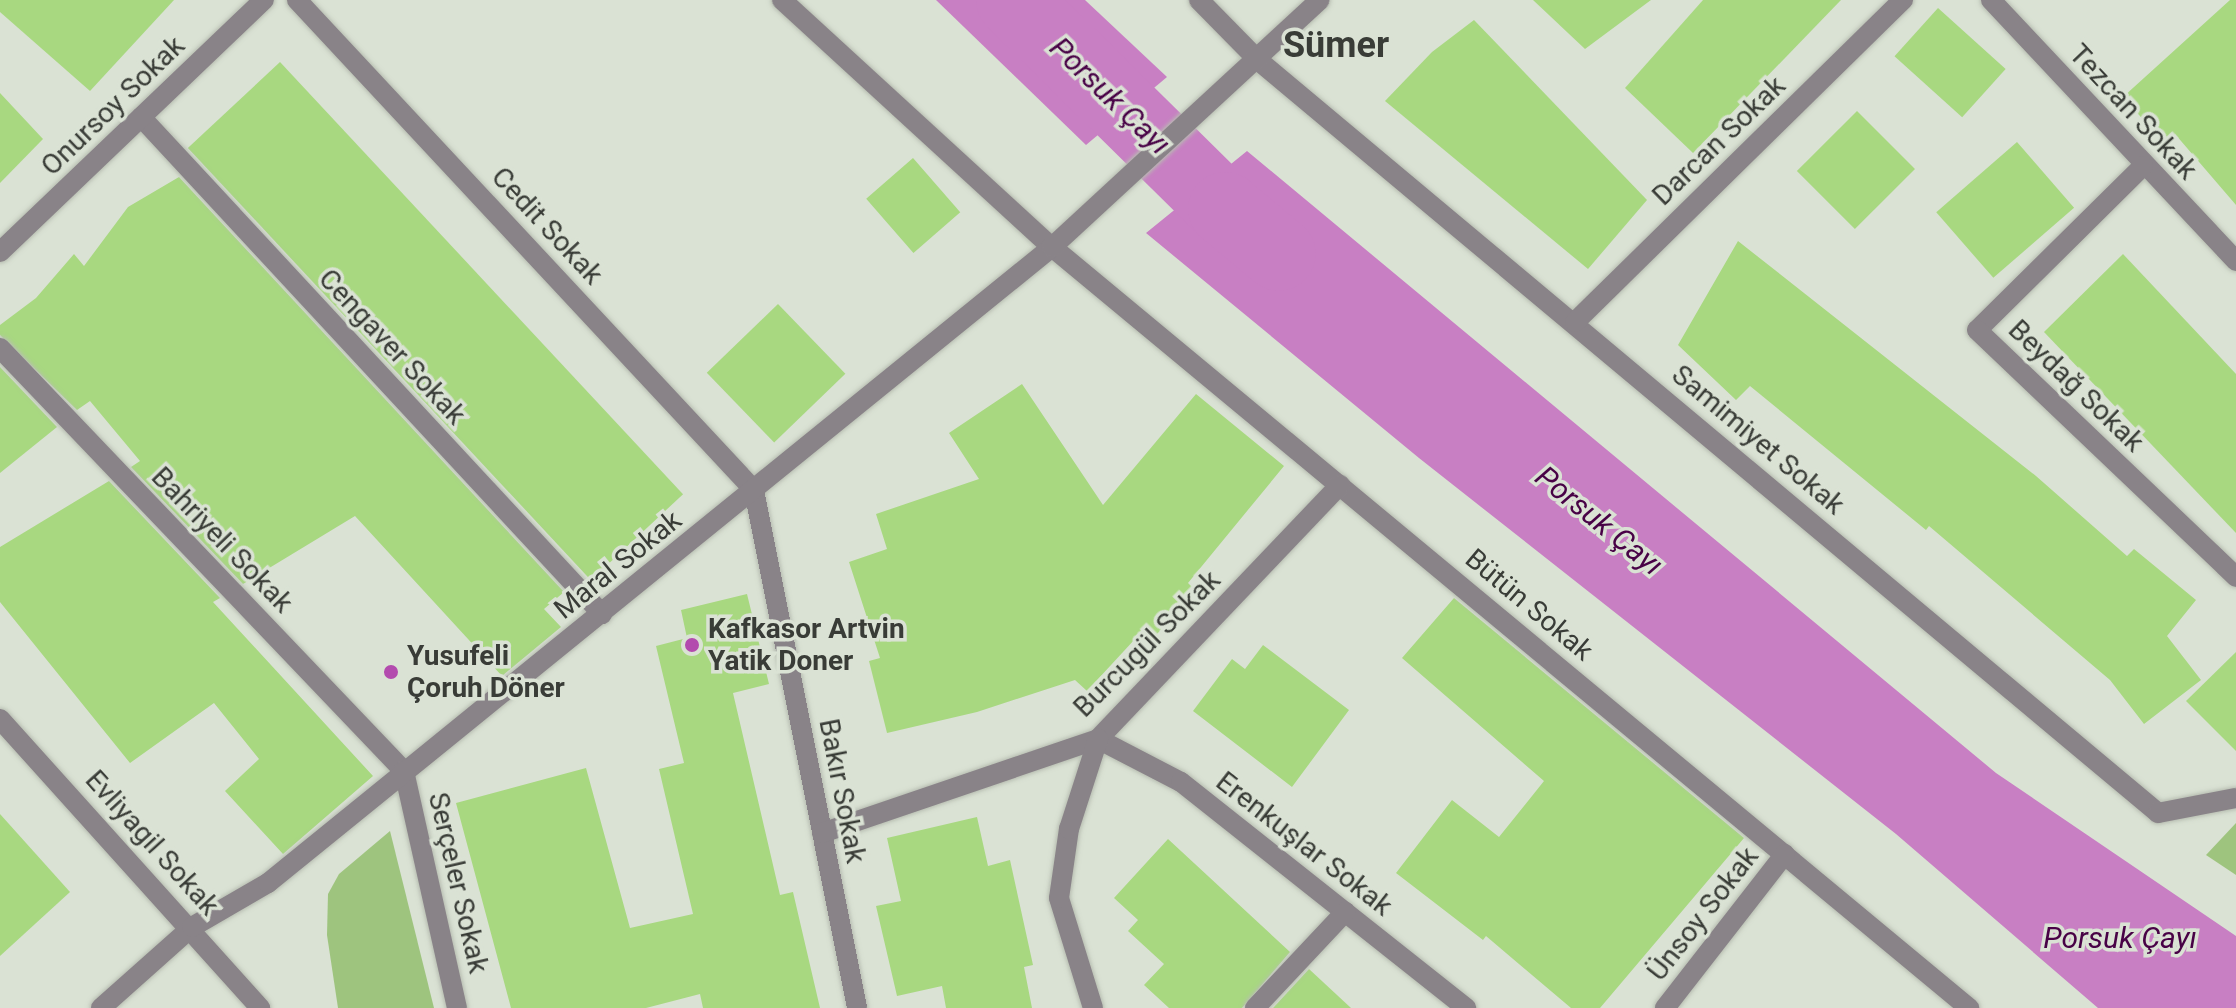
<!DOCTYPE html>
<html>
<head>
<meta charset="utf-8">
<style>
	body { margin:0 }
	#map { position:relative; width:2236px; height:1008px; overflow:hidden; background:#dae2d4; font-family:Roboto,sans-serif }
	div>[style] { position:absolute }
	.green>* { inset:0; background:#9ec47e }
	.water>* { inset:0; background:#c87fc3 }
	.river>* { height:74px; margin:-37px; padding:0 37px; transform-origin:37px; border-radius:37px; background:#c87fc3 }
	.building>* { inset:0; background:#a8d880; transform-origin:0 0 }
	.roads { filter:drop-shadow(0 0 2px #b7bdb1) drop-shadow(0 0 2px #b7bdb1) }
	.minor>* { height:20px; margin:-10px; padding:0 10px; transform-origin:10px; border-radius:10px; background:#898388 }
	.dots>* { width:22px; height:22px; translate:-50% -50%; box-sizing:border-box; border:4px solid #dae2d4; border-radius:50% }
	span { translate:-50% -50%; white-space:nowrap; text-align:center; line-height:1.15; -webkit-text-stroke:7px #dae2d4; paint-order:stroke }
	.street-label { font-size:28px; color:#393c37 }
	.poi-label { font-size:28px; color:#393c37; font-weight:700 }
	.left { translate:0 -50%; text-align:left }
	.water-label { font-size:30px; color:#480246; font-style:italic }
	.district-label { font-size:36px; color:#393c37; font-weight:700 }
</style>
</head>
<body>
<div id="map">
	<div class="green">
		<div style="clip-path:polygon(2236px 823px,2236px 875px,2206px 855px)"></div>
		<div style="clip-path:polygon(390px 831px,434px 1008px,338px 1008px,327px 935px,328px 894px,339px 874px)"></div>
	</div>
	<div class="water">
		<div style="clip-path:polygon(936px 0,1085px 0,1167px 77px,1086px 145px)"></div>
		<div style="clip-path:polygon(1247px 151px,1996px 773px,2236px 936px,2236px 1008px,2098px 1008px,1896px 834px,1419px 458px,1146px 233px)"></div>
	</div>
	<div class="river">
		<div style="left:1013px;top:0;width:298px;rotate:44.6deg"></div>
		<div style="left:1225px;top:209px;width:70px;rotate:39.8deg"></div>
	</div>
	<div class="building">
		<div style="clip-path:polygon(0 0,174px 0,90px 91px,0 12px)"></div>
		<div style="clip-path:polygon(1533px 0,1651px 0,1585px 49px)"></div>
		<div style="clip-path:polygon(1703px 0,1841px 0,1693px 153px,1625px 88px)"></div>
		<div style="clip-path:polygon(2230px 0,2236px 0,2236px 205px,2175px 134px,2164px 143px,2123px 97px)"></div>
		<div style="left:1938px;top:8px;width:91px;height:65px;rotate:42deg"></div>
		<div style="clip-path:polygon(1474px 20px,1647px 200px,1588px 269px,1385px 101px,1432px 52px)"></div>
		<div style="left:280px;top:62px;width:591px;height:126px;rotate:47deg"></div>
		<div style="clip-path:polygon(0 93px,43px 139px,0 183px)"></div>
		<div style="left:1857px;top:111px;width:82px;height:85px;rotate:45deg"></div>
		<div style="left:2017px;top:142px;width:87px;height:107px;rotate:49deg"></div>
		<div style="left:913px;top:158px;width:72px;height:62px;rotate:49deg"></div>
		<div style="clip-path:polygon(179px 177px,564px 592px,544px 609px,561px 627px,502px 676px,355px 516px,243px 584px,131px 467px,140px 461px,90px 401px,77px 410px,0 335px,0 325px,36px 298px,74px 254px,84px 266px,128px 207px)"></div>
		<div style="clip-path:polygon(1738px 241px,2036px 476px,2127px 556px,2134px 549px,2196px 600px,2167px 636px,2201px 680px,2144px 724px,2110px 680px,1929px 526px,1926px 530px,1750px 386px,1736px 400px,1678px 345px)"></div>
		<div style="clip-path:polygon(2123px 254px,2236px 374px,2236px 533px,2044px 332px)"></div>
		<div style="left:778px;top:304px;width:97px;height:99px;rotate:46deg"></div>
		<div style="clip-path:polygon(0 367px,57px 427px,0 473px)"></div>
		<div style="clip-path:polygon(1022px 384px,1103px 505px,1196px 394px,1284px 466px,1188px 583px,1197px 592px,1156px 635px,1147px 626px,1087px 691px,1075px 680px,977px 712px,887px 733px,869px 661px,880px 658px,849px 562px,887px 549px,876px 514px,979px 479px,949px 433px)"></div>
		<div style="clip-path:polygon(109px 481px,220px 598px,213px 602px,373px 776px,283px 854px,225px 791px,259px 759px,214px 703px,130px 763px,0 602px,0 547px)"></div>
		<div style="clip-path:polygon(747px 594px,769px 684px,733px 693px,780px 895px,793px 892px,820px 1008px,703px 1008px,700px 994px,646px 1008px,511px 1008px,456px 803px,586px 768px,630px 928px,693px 914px,659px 769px,684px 763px,656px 646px,687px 638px,681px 610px)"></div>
		<div style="clip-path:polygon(1454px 598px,1744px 838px,1600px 1008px,1571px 1008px,1486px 936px,1483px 940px,1396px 873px,1452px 800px,1499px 837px,1544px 781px,1402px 658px)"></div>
		<div style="clip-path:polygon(1263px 645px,1349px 710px,1292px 787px,1193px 711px,1232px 659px,1245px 669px)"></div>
		<div style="clip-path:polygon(2236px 652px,2236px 751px,2186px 701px)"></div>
		<div style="clip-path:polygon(0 814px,70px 892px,0 956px)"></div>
		<div style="clip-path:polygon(977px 817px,988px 866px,1010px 860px,1033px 965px,1024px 967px,1032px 1008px,946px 1008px,942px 986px,897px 996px,876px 906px,901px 901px,887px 838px)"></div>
		<div style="clip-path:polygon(1168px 839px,1290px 952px,1242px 1008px,1169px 1008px,1144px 985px,1164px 964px,1128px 931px,1138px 920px,1114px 898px)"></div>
		<div style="clip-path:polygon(1309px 969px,1351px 1008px,1273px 1008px)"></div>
	</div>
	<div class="roads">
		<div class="minor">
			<div style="left:297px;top:0;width:670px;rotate:47deg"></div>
			<div style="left:754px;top:490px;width:528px;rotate:78.75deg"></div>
			<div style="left:782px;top:0;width:366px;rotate:42.5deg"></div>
			<div style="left:1052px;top:247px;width:1192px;rotate:39.69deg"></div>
			<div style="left:1199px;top:0;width:86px;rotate:45.5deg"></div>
			<div style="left:1259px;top:61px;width:1172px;rotate:39.91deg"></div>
			<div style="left:2158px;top:813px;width:79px;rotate:-10.9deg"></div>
			<div style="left:1991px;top:0;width:358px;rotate:46.8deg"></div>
			<div style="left:141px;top:117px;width:678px;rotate:47.15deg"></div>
			<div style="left:2143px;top:166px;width:233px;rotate:135.3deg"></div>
			<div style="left:1977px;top:330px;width:358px;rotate:43.6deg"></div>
			<div style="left:0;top:252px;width:365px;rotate:-43.7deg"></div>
			<div style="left:1575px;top:322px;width:460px;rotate:-44.5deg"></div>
			<div style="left:0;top:348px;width:585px;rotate:46.32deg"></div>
			<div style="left:0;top:719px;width:389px;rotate:48deg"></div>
			<div style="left:1098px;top:739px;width:93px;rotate:27.4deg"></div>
			<div style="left:1181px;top:782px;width:364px;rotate:38.4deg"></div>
			<div style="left:404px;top:771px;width:243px;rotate:77.4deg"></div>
			<div style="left:822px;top:833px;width:292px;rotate:-18.8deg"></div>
			<div style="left:1098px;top:739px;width:351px;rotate:-46.4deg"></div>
			<div style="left:101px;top:1008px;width:122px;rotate:-41.7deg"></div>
			<div style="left:192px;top:927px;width:88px;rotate:-30.1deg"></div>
			<div style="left:268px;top:883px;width:1010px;rotate:-39.05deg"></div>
			<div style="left:1052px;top:247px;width:364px;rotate:-42.7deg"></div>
			<div style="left:1093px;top:1008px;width:115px;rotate:-107.2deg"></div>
			<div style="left:1059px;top:898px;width:70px;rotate:-81.8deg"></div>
			<div style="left:1069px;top:829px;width:95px;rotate:-72.1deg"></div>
			<div style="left:1255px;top:1008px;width:132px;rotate:-46.8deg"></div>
			<div style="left:1665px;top:1008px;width:195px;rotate:-52.1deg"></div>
		</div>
	</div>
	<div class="dots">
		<div style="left:692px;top:645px;background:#b34bae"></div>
		<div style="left:391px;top:672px;background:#b34bae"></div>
	</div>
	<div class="street-label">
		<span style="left:113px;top:106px;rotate:-44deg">Onursoy Sokak</span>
		<span style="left:2133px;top:112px;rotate:47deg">Tezcan Sokak</span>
		<span style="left:1719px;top:141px;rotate:-44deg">Darcan Sokak</span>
		<span style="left:547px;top:226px;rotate:47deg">Cedit Sokak</span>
		<span style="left:392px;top:347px;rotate:47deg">Cengaver Sokak</span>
		<span style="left:2076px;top:386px;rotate:44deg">Beydağ Sokak</span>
		<span style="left:1758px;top:440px;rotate:40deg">Samimiyet Sokak</span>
		<span style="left:222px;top:540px;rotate:46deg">Bahriyeli Sokak</span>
		<span style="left:618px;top:565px;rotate:-39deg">Maral Sokak</span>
		<span style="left:1529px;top:605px;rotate:40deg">Bütün Sokak</span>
		<span style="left:1147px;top:644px;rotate:-45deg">Burcugül Sokak</span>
		<span style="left:842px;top:791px;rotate:79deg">Bakır Sokak</span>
		<span style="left:152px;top:843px;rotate:48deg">Evliyagil Sokak</span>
		<span style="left:1304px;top:844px;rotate:38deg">Erenkuşlar Sokak</span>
		<span style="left:458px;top:883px;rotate:77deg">Serçeler Sokak</span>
		<span style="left:1703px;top:914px;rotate:-52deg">Ünsoy Sokak</span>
	</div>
	<div class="poi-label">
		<span class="left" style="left:708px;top:645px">Kafkasor Artvin<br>Yatik Doner</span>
		<span class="left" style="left:407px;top:672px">Yusufeli<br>Çoruh Döner</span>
	</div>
	<div class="water-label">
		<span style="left:1110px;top:96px;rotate:44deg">Porsuk Çayı</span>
		<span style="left:1599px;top:521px;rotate:39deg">Porsuk Çayı</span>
		<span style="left:2120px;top:938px">Porsuk Çayı</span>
	</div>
	<div class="district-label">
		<span style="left:1336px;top:46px">Sümer</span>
	</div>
</div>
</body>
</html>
